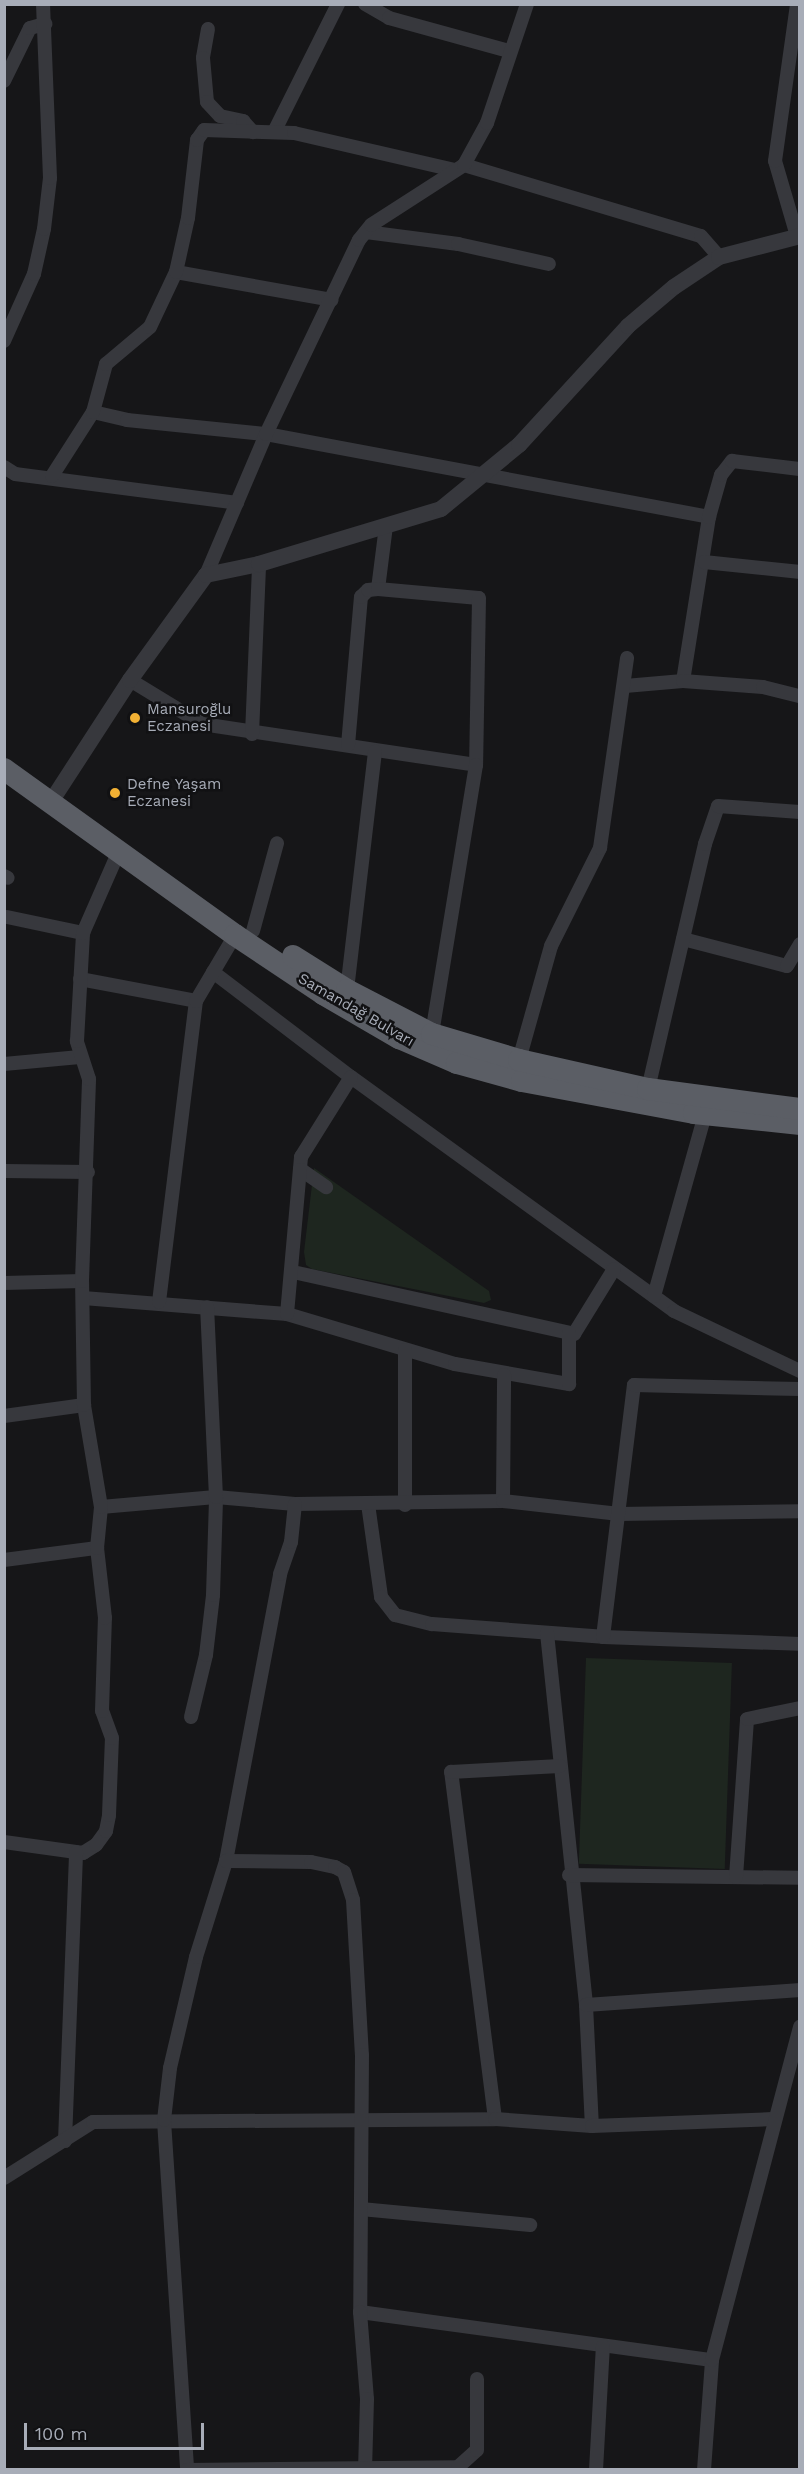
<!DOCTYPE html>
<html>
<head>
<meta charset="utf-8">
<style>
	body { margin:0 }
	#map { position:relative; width:804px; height:2474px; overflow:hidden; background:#161618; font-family:"Work Sans",sans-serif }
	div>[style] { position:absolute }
	.green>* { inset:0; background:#1e261f; transform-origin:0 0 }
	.minor>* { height:14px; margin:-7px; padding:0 7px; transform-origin:7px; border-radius:7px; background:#37383d }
	.tertiary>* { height:16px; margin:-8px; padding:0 8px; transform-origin:8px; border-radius:8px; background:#37383d }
	.trunk>* { height:22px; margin:-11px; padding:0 11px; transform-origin:11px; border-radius:11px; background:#5b5e65 }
	.dots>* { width:16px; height:16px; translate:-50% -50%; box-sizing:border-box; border:3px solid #111113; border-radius:50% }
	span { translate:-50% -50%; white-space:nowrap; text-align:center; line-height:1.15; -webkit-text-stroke:5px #111113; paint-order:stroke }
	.poi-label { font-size:15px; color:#a8adb8 }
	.left { translate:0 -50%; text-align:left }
	.street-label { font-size:15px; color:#a8adb8 }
	.frame { position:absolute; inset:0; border:6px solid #a8adb8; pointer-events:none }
	.scale { position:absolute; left:24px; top:2423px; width:180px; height:27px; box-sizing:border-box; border:3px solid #a8adb8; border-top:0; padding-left:8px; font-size:18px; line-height:21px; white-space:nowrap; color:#a8adb8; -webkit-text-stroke:4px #111113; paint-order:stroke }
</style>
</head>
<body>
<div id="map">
	<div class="green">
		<div style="clip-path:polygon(314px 1168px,489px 1291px,491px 1300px,484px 1303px,312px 1269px,306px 1265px,304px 1252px)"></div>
		<div style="left:586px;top:1658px;width:146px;height:206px;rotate:2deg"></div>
	</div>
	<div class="minor">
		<div style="left:365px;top:4px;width:28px;rotate:30deg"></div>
		<div style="left:389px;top:18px;width:124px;rotate:15.4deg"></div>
		<div style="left:208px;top:29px;width:29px;rotate:100deg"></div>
		<div style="left:203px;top:58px;width:44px;rotate:84.8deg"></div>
		<div style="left:207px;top:102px;width:19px;rotate:47deg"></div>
		<div style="left:220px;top:116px;width:24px;rotate:12deg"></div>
		<div style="left:243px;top:121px;width:15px;rotate:48deg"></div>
		<div style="left:4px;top:81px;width:59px;rotate:-63.9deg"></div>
		<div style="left:30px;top:28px;width:16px;rotate:-15deg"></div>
		<div style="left:275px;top:130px;width:141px;rotate:-63.4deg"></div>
		<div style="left:464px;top:165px;width:247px;rotate:16.7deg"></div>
		<div style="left:701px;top:236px;width:28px;rotate:49deg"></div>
		<div style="left:366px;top:232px;width:93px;rotate:7.4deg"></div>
		<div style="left:458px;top:244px;width:93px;rotate:12.4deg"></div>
		<div style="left:797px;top:236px;width:78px;rotate:-106.3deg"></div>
		<div style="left:775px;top:161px;width:159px;rotate:-82deg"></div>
		<div style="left:176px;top:272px;width:158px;rotate:10.2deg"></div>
		<div style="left:4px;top:341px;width:73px;rotate:-65.9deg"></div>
		<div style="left:34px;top:274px;width:46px;rotate:-77.5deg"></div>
		<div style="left:44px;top:229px;width:51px;rotate:-83.3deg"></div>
		<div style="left:50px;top:178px;width:174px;rotate:-92.3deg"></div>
		<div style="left:93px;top:412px;width:35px;rotate:13deg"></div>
		<div style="left:127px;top:420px;width:140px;rotate:5.8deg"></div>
		<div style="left:266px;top:434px;width:451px;rotate:10.6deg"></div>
		<div style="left:709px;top:517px;width:166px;rotate:99deg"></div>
		<div style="left:4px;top:467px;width:13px;rotate:32deg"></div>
		<div style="left:15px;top:474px;width:224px;rotate:7.4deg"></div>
		<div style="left:52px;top:476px;width:76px;rotate:-57.4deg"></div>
		<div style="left:93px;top:412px;width:50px;rotate:-74.8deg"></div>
		<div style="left:106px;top:364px;width:57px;rotate:-40.1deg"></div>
		<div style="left:150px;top:327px;width:61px;rotate:-64.7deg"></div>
		<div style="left:176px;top:272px;width:55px;rotate:-77.5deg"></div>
		<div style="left:188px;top:218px;width:79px;rotate:-83.4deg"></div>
		<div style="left:197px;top:140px;width:12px;rotate:-55deg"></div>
		<div style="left:204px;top:130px;width:90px;rotate:1.9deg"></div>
		<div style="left:294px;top:133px;width:164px;rotate:13deg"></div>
		<div style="left:709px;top:517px;width:44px;rotate:-74.1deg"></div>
		<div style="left:721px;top:475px;width:18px;rotate:-52deg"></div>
		<div style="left:732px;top:461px;width:68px;rotate:6.7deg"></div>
		<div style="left:704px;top:562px;width:97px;rotate:5.9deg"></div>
		<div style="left:206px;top:575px;width:153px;rotate:-66.9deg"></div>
		<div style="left:266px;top:434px;width:215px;rotate:-64.4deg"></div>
		<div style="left:359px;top:240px;width:19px;rotate:-51deg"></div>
		<div style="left:371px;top:225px;width:111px;rotate:-32.8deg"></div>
		<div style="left:464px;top:165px;width:48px;rotate:-61.3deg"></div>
		<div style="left:487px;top:123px;width:126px;rotate:-71.4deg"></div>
		<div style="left:378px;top:589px;width:64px;rotate:-82.8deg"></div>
		<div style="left:130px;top:680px;width:84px;rotate:31.4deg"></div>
		<div style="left:202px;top:724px;width:277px;rotate:8.5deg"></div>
		<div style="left:625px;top:686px;width:58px;rotate:-4.9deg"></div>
		<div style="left:683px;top:681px;width:80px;rotate:4.3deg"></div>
		<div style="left:763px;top:687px;width:38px;rotate:14deg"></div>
		<div style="left:252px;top:734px;width:170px;rotate:-87.6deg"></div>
		<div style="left:348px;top:745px;width:149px;rotate:-85deg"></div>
		<div style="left:361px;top:597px;width:10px;rotate:-45deg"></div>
		<div style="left:368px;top:590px;width:10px;rotate:-6deg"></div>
		<div style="left:378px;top:589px;width:101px;rotate:5.1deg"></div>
		<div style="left:479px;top:598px;width:167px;rotate:91deg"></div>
		<div style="left:476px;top:765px;width:273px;rotate:99.3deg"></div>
		<div style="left:4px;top:876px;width:4px;rotate:27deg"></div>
		<div style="left:7px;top:917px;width:78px;rotate:11.9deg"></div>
		<div style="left:253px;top:931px;width:91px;rotate:-74.7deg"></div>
		<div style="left:683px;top:939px;width:107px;rotate:14.6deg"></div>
		<div style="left:787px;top:966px;width:26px;rotate:-59deg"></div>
		<div style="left:213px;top:972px;width:173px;rotate:37.3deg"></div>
		<div style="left:351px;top:1077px;width:399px;rotate:35.9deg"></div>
		<div style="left:674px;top:1311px;width:140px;rotate:25.5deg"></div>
		<div style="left:80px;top:979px;width:118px;rotate:10.7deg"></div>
		<div style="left:347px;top:990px;width:240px;rotate:-83.3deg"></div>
		<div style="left:519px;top:1060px;width:118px;rotate:-74.3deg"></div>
		<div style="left:551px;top:946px;width:110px;rotate:-63.4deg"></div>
		<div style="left:600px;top:848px;width:192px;rotate:-81.9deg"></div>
		<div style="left:4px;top:1064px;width:76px;rotate:-5.3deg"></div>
		<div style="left:648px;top:1089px;width:252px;rotate:-76.9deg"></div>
		<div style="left:705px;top:844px;width:40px;rotate:-71.1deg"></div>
		<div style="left:718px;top:806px;width:82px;rotate:4.2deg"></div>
		<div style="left:300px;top:1169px;width:32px;rotate:35deg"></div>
		<div style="left:4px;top:1171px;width:84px;rotate:0.7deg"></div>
		<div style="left:293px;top:1272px;width:288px;rotate:12.4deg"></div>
		<div style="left:574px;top:1334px;width:76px;rotate:-58.4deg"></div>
		<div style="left:4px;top:1283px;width:78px;rotate:-1.5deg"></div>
		<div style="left:654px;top:1296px;width:188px;rotate:-74.3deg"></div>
		<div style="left:83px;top:1298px;width:205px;rotate:4.5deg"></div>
		<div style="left:287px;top:1314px;width:175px;rotate:16.6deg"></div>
		<div style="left:455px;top:1364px;width:116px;rotate:10deg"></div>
		<div style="left:569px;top:1384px;width:51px;rotate:-90deg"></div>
		<div style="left:159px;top:1302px;width:303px;rotate:-83deg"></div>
		<div style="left:196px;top:1001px;width:77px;rotate:-59.4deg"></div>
		<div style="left:287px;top:1314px;width:158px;rotate:-84.9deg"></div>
		<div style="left:301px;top:1157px;width:94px;rotate:-58deg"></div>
		<div style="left:405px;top:1350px;width:155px;rotate:90deg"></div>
		<div style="left:4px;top:1416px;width:81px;rotate:-7.8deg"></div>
		<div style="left:503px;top:1501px;width:126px;rotate:-89.5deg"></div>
		<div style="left:368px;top:1504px;width:94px;rotate:82deg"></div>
		<div style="left:381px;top:1597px;width:23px;rotate:52deg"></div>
		<div style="left:395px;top:1615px;width:38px;rotate:14deg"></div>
		<div style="left:432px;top:1624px;width:171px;rotate:4.3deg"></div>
		<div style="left:603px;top:1637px;width:197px;rotate:2deg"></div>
		<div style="left:101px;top:1507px;width:115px;rotate:-5deg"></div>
		<div style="left:216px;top:1497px;width:79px;rotate:5.1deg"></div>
		<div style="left:295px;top:1504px;width:208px;rotate:-0.8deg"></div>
		<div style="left:503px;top:1501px;width:117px;rotate:6.4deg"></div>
		<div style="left:619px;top:1514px;width:181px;rotate:-0.9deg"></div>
		<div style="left:4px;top:1560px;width:94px;rotate:-7.4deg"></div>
		<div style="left:547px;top:1633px;width:374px;rotate:84deg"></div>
		<div style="left:586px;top:2005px;width:121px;rotate:87.2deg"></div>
		<div style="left:603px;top:1637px;width:254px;rotate:-83deg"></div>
		<div style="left:634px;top:1385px;width:166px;rotate:1.4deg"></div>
		<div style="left:191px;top:1717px;width:64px;rotate:-76.4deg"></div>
		<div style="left:206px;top:1655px;width:60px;rotate:-83.3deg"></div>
		<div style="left:213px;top:1595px;width:98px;rotate:-88.2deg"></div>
		<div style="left:216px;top:1497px;width:190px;rotate:-92.7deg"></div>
		<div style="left:4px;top:1842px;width:80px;rotate:7.9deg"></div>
		<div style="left:83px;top:1853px;width:15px;rotate:-32deg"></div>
		<div style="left:96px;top:1845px;width:17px;rotate:-54deg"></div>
		<div style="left:106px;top:1831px;width:16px;rotate:-79deg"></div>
		<div style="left:109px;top:1815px;width:77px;rotate:-87.8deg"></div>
		<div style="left:112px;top:1738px;width:29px;rotate:-110deg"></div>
		<div style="left:102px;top:1711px;width:93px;rotate:-88.2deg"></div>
		<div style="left:105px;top:1618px;width:70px;rotate:-96.5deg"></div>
		<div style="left:97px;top:1548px;width:41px;rotate:-84.4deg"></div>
		<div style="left:101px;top:1507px;width:103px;rotate:-99.5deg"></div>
		<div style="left:84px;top:1405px;width:124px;rotate:-90.9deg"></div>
		<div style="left:82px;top:1281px;width:202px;rotate:-88deg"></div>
		<div style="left:89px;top:1079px;width:40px;rotate:-108deg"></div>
		<div style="left:77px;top:1041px;width:108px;rotate:-86.8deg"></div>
		<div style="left:83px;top:933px;width:90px;rotate:-66.3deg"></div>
		<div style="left:226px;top:1861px;width:292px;rotate:-79.3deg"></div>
		<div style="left:280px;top:1574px;width:34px;rotate:-71deg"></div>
		<div style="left:291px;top:1542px;width:38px;rotate:-84deg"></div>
		<div style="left:569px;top:1875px;width:231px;rotate:0.7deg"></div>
		<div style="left:736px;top:1877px;width:158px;rotate:-86deg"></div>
		<div style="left:747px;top:1719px;width:54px;rotate:-11.7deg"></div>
		<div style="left:586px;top:2005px;width:215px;rotate:-4deg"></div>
		<div style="left:495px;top:2119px;width:350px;rotate:-97.2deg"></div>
		<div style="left:451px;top:1772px;width:109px;rotate:-3.2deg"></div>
		<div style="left:65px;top:2141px;width:289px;rotate:-87.8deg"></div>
		<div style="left:4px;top:2178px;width:105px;rotate:-32.2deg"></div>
		<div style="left:93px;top:2122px;width:402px;rotate:-0.4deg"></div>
		<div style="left:495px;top:2119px;width:97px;rotate:4.1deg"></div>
		<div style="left:592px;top:2126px;width:181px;rotate:-2.2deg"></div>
		<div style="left:361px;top:2209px;width:170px;rotate:5.4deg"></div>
		<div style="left:360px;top:2312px;width:355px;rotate:7.8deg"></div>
		<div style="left:187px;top:2467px;width:348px;rotate:-93.8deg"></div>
		<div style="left:164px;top:2120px;width:52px;rotate:-83.4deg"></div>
		<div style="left:170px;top:2068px;width:114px;rotate:-76.8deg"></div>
		<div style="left:196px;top:1957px;width:101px;rotate:-72.6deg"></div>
		<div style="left:226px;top:1861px;width:85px;rotate:0.7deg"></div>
		<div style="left:311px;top:1862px;width:25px;rotate:12deg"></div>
		<div style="left:335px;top:1867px;width:10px;rotate:29deg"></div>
		<div style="left:344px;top:1872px;width:29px;rotate:72deg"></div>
		<div style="left:353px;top:1900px;width:155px;rotate:86.7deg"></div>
		<div style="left:362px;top:2055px;width:257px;rotate:90.4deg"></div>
		<div style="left:360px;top:2312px;width:87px;rotate:85.4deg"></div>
		<div style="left:367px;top:2399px;width:71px;rotate:91.6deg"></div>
		<div style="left:187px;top:2470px;width:271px;rotate:-0.6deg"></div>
		<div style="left:458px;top:2467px;width:25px;rotate:-42deg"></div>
		<div style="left:477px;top:2450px;width:71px;rotate:-90deg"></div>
		<div style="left:596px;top:2470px;width:124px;rotate:-86.8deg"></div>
		<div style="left:704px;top:2470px;width:110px;rotate:-85.8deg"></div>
		<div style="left:712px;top:2360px;width:345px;rotate:-75.2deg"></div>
	</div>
	<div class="tertiary">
		<div style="left:56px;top:794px;width:136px;rotate:-57deg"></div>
		<div style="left:130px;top:680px;width:130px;rotate:-54.1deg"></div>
		<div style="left:206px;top:575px;width:54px;rotate:-11.7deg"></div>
		<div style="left:259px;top:564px;width:190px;rotate:-16.8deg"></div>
		<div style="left:441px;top:509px;width:101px;rotate:-39.4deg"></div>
		<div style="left:519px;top:445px;width:161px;rotate:-47.5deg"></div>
		<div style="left:628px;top:326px;width:60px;rotate:-40.3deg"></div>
		<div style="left:674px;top:287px;width:54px;rotate:-33.7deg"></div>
		<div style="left:719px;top:257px;width:84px;rotate:-14.5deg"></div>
	</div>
	<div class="trunk">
		<div style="left:4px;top:769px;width:284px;rotate:35.7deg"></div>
		<div style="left:235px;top:935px;width:106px;rotate:33.8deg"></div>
		<div style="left:323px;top:994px;width:88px;rotate:30.1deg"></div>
		<div style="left:399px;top:1038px;width:63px;rotate:23.3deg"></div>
		<div style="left:457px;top:1063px;width:67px;rotate:15.5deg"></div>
		<div style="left:522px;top:1081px;width:175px;rotate:10.5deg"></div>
		<div style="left:694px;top:1113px;width:107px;rotate:5.9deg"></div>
		<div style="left:293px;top:956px;width:64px;rotate:32.2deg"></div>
		<div style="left:347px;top:990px;width:96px;rotate:27.4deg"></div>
		<div style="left:432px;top:1034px;width:91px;rotate:16.6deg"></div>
		<div style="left:519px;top:1060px;width:132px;rotate:12.7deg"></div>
		<div style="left:648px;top:1089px;width:153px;rotate:7.5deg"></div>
	</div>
	<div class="dots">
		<div style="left:135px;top:718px;background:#f2b134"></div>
		<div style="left:115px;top:793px;background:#f2b134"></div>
	</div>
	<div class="poi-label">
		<span class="left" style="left:147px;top:718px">Mansuroğlu<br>Eczanesi</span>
		<span class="left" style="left:127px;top:793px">Defne Yaşam<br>Eczanesi</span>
	</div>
	<div class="street-label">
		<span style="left:356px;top:1010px;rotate:30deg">Samandağ Bulvarı</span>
	</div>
	<div class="frame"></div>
	<div class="scale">100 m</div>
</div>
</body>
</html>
